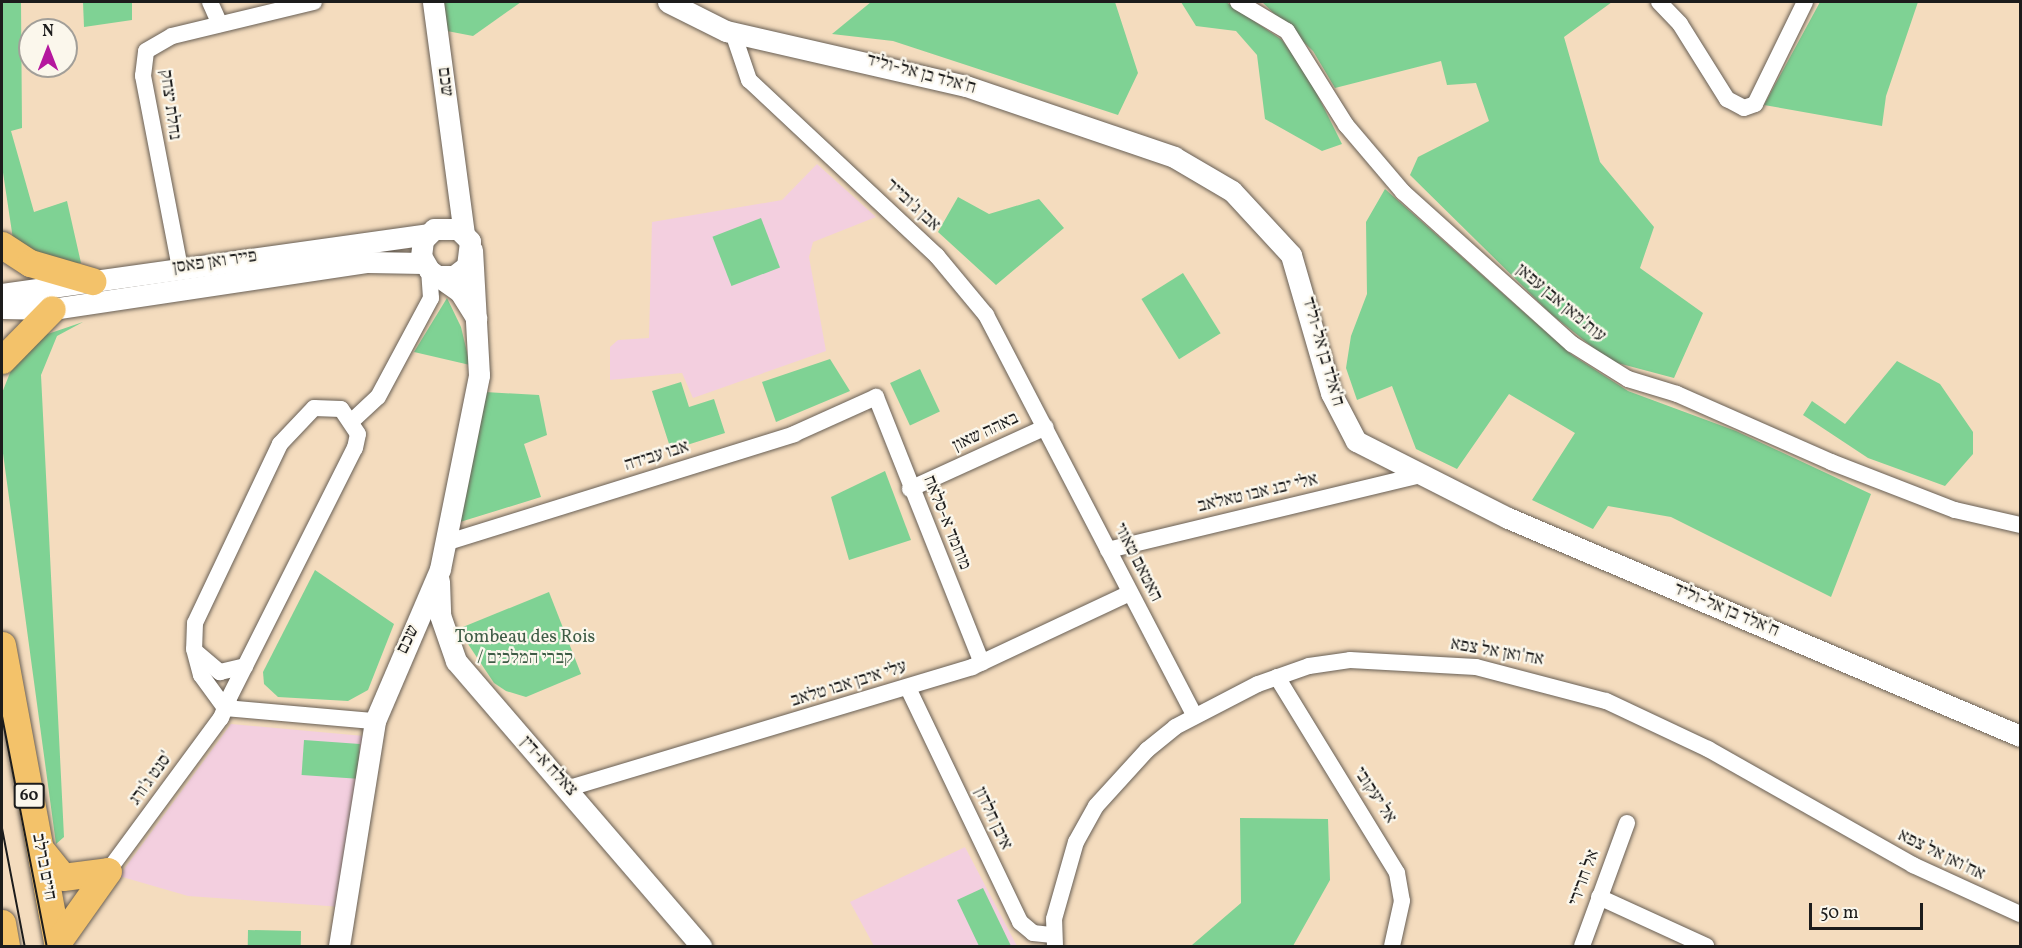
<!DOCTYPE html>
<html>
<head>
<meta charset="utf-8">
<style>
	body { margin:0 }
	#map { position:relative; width:2022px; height:948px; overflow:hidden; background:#f4dcbe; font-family:Vollkorn,"Frank Ruhl Libre",serif }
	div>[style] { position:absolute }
	.built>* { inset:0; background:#f3cfdf }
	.green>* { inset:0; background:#7fd294; transform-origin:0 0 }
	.roads { filter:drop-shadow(0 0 2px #685f55) drop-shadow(0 0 2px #685f55) }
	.minor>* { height:16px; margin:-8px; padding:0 8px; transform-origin:8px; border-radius:8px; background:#fff }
	.tertiary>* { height:21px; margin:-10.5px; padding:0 10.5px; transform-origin:10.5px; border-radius:10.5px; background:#fff }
	.trunk>* { height:27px; margin:-13.5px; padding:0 13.5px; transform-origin:13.5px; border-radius:13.5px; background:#f3c26a }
	.tram>* { height:1.5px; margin:-0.75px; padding:0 0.75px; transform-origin:0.75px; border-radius:0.75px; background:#1c1c1c }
	span { translate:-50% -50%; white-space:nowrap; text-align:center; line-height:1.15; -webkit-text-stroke:4.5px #fbf7ec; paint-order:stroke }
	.shield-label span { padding:2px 4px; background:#fbf7ec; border:2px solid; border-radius:4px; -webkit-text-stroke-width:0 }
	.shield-label { font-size:16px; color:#1c1c1c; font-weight:700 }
	.street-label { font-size:18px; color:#1c1c1c }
	.park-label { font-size:18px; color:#3f5c46 }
	.frame { position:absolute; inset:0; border:3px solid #1c1c1c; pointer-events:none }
	.north { position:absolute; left:18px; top:18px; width:60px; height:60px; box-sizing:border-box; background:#fbf7ec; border:2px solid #a29f99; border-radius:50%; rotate:0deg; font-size:16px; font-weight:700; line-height:24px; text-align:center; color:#1c1c1c }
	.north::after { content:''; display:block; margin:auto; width:21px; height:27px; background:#b5179e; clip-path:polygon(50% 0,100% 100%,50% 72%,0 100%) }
	.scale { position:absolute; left:1809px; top:903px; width:114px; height:27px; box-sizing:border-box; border:3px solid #1c1c1c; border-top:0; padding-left:8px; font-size:18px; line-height:21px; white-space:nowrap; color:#1c1c1c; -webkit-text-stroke:4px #fbf7ec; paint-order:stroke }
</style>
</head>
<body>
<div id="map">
	<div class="built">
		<div style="clip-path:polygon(817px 164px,876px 217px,813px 242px,809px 257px,826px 351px,693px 398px,682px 373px,610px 380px,610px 347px,618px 340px,649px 338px,652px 222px,782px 200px)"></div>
		<div style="clip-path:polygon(231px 724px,364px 736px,342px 907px,188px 896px,119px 876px)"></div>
		<div style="clip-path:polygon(965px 847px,1017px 946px,874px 946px,850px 902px)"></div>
	</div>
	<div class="green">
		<div style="clip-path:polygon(2px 2px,21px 2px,22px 128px,11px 131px,34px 212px,67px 201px,81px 263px,56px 263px,13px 239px,2px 166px)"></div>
		<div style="clip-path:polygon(83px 2px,132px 2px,132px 20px,84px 27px)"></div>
		<div style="clip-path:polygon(443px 2px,521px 2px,473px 36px,447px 31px)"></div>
		<div style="clip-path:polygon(871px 2px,1115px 2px,1138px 73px,1118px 115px,893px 41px,832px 34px)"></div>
		<div style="clip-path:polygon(1181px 2px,1226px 2px,1282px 40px,1306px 72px,1342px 144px,1322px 151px,1265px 119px,1257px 55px,1236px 31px,1196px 26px)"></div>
		<div style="clip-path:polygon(1262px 2px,1612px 2px,1564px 37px,1600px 162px,1654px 227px,1640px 268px,1703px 313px,1674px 378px,1610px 361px,1550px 313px,1410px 175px,1418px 157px,1489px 121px,1476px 83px,1447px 85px,1441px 61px,1335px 88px,1313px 51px)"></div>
		<div style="clip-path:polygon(1820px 2px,1918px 2px,1886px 96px,1882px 126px,1764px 105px)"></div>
		<div style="clip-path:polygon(1385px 189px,1572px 355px,1628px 391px,1736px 431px,1871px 494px,1831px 597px,1671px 517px,1608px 506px,1593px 529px,1532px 500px,1575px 433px,1509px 394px,1457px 469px,1416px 449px,1392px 386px,1357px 400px,1346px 368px,1351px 336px,1367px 294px,1366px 222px)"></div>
		<div style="clip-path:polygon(958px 197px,989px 214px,1039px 199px,1064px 228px,996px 285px,938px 232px)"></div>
		<div style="left:761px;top:218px;width:53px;height:52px;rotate:69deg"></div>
		<div style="left:1183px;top:273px;width:71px;height:49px;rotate:58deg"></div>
		<div style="clip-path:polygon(447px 298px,461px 327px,470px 365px,414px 352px)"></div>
		<div style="clip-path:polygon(83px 322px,57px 336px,41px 375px,64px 837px,56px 844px,2px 446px,2px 393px,17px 355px,33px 339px)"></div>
		<div style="clip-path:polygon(830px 359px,850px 391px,776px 422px,762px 382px)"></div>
		<div style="clip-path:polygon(1897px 361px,1940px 384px,1973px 432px,1973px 454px,1945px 486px,1868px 458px,1803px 415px,1812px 401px,1845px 424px)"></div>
		<div style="left:920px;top:369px;width:47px;height:33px;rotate:65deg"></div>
		<div style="clip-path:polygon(681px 382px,689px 407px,714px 399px,725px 433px,671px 450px,652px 391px)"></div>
		<div style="clip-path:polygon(485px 392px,539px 395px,547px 435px,524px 444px,541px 497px,460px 522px)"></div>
		<div style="clip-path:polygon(885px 471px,911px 540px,849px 560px,831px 497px)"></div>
		<div style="clip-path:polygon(315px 570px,394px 624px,368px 690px,348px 701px,278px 697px,264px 684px,263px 672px)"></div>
		<div style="clip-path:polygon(549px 592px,581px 674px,526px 697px,506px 691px,494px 683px,458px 629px)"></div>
		<div style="left:304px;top:740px;width:56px;height:35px;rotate:4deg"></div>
		<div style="clip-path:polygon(1240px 818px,1328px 819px,1330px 880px,1293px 946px,1192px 945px,1241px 903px)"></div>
		<div style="clip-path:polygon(983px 888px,1011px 946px,979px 946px,957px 900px)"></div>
		<div style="left:248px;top:930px;width:53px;height:16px;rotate:1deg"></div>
	</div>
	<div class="roads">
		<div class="minor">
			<div style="left:210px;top:2px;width:24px;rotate:66deg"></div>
			<div style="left:1238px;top:2px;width:57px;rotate:30.6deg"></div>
			<div style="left:1287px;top:31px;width:111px;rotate:57.9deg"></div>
			<div style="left:1346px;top:125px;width:88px;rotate:49.6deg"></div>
			<div style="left:1403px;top:192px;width:227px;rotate:42deg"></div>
			<div style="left:1572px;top:344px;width:66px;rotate:32deg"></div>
			<div style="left:1628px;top:379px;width:51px;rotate:17deg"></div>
			<div style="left:1677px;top:394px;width:168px;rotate:23.8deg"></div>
			<div style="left:1831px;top:462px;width:133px;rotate:21.2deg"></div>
			<div style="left:1955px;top:510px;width:67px;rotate:13deg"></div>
			<div style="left:1659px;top:2px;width:30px;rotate:46deg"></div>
			<div style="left:1680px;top:24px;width:89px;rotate:57.9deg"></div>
			<div style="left:1727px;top:99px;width:19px;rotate:28deg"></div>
			<div style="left:1744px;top:108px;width:12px;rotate:-20deg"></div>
			<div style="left:1755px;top:104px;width:114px;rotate:-63.9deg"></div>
			<div style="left:733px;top:33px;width:50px;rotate:71.2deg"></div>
			<div style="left:749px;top:80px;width:258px;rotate:43.1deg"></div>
			<div style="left:937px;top:256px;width:77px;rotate:50.3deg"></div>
			<div style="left:986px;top:315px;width:452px;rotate:62.5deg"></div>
			<div style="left:180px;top:268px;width:196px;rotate:-100.9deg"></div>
			<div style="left:143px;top:76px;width:25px;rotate:-83deg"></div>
			<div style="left:146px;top:51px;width:30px;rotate:-30deg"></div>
			<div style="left:172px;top:36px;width:146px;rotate:-13.5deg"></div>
			<div style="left:352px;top:421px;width:35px;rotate:-43deg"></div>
			<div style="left:378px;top:397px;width:112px;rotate:-61.8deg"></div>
			<div style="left:431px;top:298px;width:28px;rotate:-94deg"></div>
			<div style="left:910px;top:489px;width:149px;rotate:-24.5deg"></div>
			<div style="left:445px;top:543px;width:366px;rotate:-17.3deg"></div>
			<div style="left:794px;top:434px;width:90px;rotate:-24.3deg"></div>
			<div style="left:876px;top:397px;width:286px;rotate:68.3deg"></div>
			<div style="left:1108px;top:550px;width:318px;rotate:-13.5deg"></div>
			<div style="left:197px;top:653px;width:30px;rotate:40deg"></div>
			<div style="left:220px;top:672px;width:26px;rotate:-13deg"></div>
			<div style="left:1277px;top:677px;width:230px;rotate:58.5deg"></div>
			<div style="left:1397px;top:873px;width:28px;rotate:80deg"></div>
			<div style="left:1402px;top:901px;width:46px;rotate:102.5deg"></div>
			<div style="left:908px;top:688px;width:259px;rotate:64.4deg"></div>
			<div style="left:1020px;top:922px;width:17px;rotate:40deg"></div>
			<div style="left:1033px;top:933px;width:20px;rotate:6deg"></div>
			<div style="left:569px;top:788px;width:421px;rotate:-16.7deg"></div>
			<div style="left:972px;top:667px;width:174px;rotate:-25.1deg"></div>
			<div style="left:108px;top:871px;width:190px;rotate:-53.6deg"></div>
			<div style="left:221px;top:718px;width:22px;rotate:-68deg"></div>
			<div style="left:229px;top:698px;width:280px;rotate:-63.3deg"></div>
			<div style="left:355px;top:448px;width:14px;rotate:-78deg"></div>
			<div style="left:358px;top:434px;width:30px;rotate:-124deg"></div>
			<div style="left:341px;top:409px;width:27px;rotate:-178deg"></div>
			<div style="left:314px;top:408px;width:50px;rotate:133.4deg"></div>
			<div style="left:280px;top:444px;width:198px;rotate:115.4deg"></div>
			<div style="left:195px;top:623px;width:26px;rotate:92deg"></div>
			<div style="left:194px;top:649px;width:27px;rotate:75deg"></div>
			<div style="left:201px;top:675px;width:41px;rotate:54deg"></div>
			<div style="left:225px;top:708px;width:151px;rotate:5deg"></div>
			<div style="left:1599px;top:897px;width:118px;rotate:24.6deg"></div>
			<div style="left:1055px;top:946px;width:27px;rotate:-92deg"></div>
			<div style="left:1054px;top:919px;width:80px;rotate:-74.1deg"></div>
			<div style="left:1076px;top:842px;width:41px;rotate:-60.9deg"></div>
			<div style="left:1096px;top:806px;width:76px;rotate:-47.7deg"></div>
			<div style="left:1147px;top:750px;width:36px;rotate:-39deg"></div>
			<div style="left:1175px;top:727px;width:93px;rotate:-27.4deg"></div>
			<div style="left:1258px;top:684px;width:54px;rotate:-19.4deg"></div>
			<div style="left:1309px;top:666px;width:41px;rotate:-8.3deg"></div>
			<div style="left:1350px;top:660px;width:126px;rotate:3.2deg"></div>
			<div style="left:1476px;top:667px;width:134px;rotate:14.7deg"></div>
			<div style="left:1606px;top:701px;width:113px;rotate:25.2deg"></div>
			<div style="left:1708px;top:749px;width:236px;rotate:29.5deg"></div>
			<div style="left:1913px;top:865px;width:118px;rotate:24.6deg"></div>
			<div style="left:1582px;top:946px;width:131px;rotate:-69.9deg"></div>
		</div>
		<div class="tertiary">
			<div style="left:433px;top:2px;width:234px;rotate:82.4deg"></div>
			<div style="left:668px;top:2px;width:65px;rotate:26.6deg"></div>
			<div style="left:726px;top:31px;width:246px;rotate:12.9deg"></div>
			<div style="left:966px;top:86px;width:220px;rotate:18.8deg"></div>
			<div style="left:1174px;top:157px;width:67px;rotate:30.4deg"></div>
			<div style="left:1232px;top:191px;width:87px;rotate:47.3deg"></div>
			<div style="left:1291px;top:255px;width:144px;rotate:73.8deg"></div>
			<div style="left:1331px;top:393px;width:54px;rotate:62.5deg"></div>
			<div style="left:1356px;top:441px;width:170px;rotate:26.9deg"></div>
			<div style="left:1508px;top:518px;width:556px;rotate:23.06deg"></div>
			<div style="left:437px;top:276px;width:17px"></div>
			<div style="left:454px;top:276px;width:16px;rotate:-38deg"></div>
			<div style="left:467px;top:266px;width:25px;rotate:-83deg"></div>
			<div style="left:470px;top:241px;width:17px;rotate:-135deg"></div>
			<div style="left:458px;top:229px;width:24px;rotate:180deg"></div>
			<div style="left:434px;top:229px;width:16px;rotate:135deg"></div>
			<div style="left:423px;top:240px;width:16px;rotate:97deg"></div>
			<div style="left:421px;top:256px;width:16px;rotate:60deg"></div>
			<div style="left:429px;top:270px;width:38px;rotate:35deg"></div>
			<div style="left:460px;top:292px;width:31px;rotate:58deg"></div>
			<div style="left:2px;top:294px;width:430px;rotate:-8deg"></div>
			<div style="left:2px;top:308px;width:50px;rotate:1.1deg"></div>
			<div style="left:52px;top:309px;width:319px;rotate:-8.5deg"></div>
			<div style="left:368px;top:262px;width:55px;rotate:1deg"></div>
			<div style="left:439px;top:581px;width:34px;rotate:88deg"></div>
			<div style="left:440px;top:615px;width:49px;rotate:70.8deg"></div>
			<div style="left:456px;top:661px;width:376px;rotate:49.3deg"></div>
			<div style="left:339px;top:946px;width:228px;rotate:-80.9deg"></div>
			<div style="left:375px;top:721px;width:165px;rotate:-66.8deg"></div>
			<div style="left:440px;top:569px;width:198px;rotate:-78.6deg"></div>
			<div style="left:479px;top:375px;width:125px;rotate:-93.2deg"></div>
		</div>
		<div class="trunk">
			<div style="left:2px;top:245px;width:33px;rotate:33deg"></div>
			<div style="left:30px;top:263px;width:65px;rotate:16.2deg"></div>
			<div style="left:2px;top:360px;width:71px;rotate:-45.6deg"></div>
			<div style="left:2px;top:645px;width:306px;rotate:79.5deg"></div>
			<div style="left:42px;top:851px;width:33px;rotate:51deg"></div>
			<div style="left:63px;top:877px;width:45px;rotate:-7.6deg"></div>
			<div style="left:2px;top:923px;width:23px;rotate:80deg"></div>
			<div style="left:57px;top:943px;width:88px;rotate:-54.7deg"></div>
		</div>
	</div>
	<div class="tram">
		<div style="left:2px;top:714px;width:236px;rotate:79deg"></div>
		<div style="left:2px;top:826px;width:122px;rotate:79.1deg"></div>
	</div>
	<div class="shield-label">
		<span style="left:29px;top:796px">60</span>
	</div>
	<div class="street-label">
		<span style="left:921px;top:75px;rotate:15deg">ח'אלד בן אל-וליד</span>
		<span style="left:444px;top:82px;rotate:83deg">שכם</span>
		<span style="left:169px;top:105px;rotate:82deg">נחלת יצחק</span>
		<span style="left:912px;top:206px;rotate:43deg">אבן ג'ובייר</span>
		<span style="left:215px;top:263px;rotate:-8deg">פייר ואן פאסן</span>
		<span style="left:1560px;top:304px;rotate:40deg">עות'מאן אבן עפאן</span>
		<span style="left:1322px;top:352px;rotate:74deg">ח'אלד בן אל-וליד</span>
		<span style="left:986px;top:433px;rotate:-25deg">באהה שאון</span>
		<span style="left:657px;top:457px;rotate:-17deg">אבו עבידה</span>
		<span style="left:1258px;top:494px;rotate:-13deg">אלי יבנ אבו טאלאב</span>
		<span style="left:946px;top:523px;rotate:68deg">מוחמד א-סלאח</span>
		<span style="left:1137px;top:563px;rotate:63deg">האטאם טאווי</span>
		<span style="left:1726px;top:611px;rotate:23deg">ח'אלד בן אל-וליד</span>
		<span style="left:409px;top:640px;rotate:-64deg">שכם</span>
		<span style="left:1497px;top:653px;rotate:10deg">אח'ואן אל צפא</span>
		<span style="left:849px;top:685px;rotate:-17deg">עלי איבן אבו טלאב</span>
		<span style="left:548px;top:767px;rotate:47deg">צאלח א-דין</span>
		<span style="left:152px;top:779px;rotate:-54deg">סנט ג'ורג'</span>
		<span style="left:1374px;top:796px;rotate:57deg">אל יעקובי</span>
		<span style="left:992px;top:819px;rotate:65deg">איבן חלדון</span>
		<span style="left:1941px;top:856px;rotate:26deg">אח'ואן אל צפא</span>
		<span style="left:43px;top:867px;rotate:79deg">חיים ברלב</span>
		<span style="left:1585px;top:878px;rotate:-70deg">אל חרירי</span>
	</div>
	<div class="park-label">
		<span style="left:525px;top:649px">Tombeau des Rois<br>/ קברי המלכים</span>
	</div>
	<div class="frame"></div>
	<div class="north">N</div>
	<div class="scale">50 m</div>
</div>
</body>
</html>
